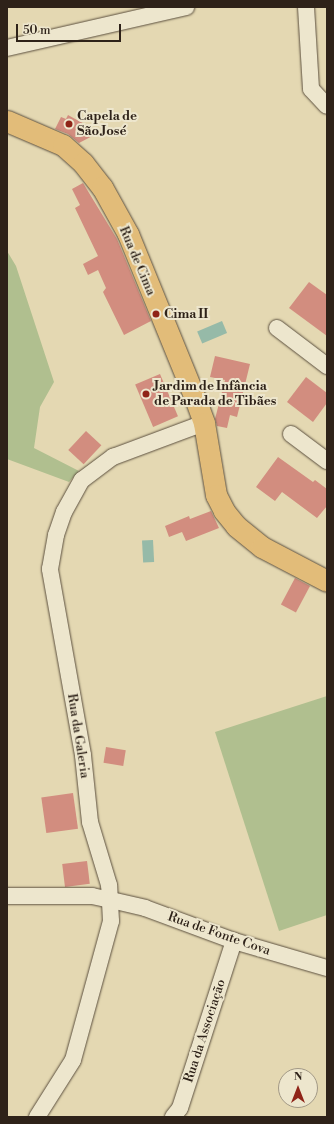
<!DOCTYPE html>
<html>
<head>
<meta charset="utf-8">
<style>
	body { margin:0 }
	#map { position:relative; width:334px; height:1124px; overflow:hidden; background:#e4d8b2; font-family:"Libre Bodoni",serif }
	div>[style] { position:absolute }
	.green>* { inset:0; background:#b0bf8f }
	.water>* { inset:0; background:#96baa8; transform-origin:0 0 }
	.building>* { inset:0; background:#d28d7f; transform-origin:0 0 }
	.roads { filter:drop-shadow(0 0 1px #5c503f) drop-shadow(0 0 1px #5c503f) }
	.minor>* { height:16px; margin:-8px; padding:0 8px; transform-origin:8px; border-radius:8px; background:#ede6cd }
	.major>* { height:21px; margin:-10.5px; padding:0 10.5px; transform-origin:10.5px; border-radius:10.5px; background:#e2bc79 }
	.dots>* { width:11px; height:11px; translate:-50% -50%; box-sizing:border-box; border:2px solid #ede6cd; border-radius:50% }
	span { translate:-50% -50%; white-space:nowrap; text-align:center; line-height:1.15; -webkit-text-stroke:4px #ede6cd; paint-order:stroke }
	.poi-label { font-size:13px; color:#2e2219; font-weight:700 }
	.left { translate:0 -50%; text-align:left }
	.street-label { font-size:13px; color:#2e2219 }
	.frame { position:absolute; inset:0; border:8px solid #2e2219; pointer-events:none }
	.north { position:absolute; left:278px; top:1068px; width:40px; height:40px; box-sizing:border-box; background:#ede6cd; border:1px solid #a19885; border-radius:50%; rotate:0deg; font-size:11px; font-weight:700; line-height:16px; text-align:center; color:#2e2219 }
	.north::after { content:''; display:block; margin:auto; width:14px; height:18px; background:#8f2418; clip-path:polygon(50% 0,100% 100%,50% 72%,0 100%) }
	.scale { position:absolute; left:16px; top:24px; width:105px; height:18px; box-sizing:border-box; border:2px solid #2e2219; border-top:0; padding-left:5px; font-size:12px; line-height:14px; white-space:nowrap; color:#2e2219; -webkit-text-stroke:3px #ede6cd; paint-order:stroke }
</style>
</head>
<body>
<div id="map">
	<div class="green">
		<div style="clip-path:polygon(7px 251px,16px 266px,54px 382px,40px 407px,34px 448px,79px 471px,69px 482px,7px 459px)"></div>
		<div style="clip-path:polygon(327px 696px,327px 915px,279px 931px,215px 732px)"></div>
	</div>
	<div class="water">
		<div style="left:222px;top:321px;width:13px;height:27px;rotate:67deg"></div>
		<div style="left:153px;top:540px;width:22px;height:11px;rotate:87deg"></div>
	</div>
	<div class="building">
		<div style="clip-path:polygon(68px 115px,77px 120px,100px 132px,79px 143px,68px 134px,55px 129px,61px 117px,66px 119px)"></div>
		<div style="clip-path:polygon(83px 183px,117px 239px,151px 321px,124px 335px,103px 292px,106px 288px,98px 270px,88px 275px,83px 264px,98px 256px,75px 208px,80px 205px,72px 189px)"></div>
		<div style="clip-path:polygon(309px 282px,327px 295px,327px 336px,289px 308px)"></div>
		<div style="clip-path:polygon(215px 356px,250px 364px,237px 417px,230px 415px,227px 428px,217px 426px,215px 419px,225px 380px,210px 377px)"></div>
		<div style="left:160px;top:374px;width:46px;height:27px;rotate:67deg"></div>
		<div style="clip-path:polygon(306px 377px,327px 393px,327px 403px,313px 422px,287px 402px)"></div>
		<div style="left:86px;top:431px;width:21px;height:26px;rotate:43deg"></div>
		<div style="clip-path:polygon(278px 457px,313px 482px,315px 480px,327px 489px,327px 506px,317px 518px,282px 492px,275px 501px,256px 487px)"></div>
		<div style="clip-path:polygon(211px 511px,219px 528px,186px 541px,182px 532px,169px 537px,165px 526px,189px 516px,190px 519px)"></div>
		<div style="left:295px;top:578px;width:17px;height:30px;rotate:28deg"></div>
		<div style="left:106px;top:747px;width:20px;height:16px;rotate:9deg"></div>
		<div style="left:73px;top:793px;width:36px;height:32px;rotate:82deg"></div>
		<div style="left:87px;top:861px;width:23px;height:25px;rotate:83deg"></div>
	</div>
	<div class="roads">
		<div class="minor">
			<div style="left:306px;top:7px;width:82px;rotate:86.5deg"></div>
			<div style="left:311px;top:89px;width:23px;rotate:47deg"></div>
			<div style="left:7px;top:48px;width:184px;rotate:-12.9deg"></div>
			<div style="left:277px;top:328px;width:63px;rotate:37.2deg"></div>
			<div style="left:291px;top:434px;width:45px;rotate:36.9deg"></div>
			<div style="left:7px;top:896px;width:85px"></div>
			<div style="left:92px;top:896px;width:19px;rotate:12deg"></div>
			<div style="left:111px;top:900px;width:35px;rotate:13deg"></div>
			<div style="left:145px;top:908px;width:95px;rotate:20.3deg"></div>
			<div style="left:234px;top:941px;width:97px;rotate:16.2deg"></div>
			<div style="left:37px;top:1117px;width:67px;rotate:-57.7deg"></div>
			<div style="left:73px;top:1060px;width:144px;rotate:-74.7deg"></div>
			<div style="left:111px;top:921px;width:36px;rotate:-93deg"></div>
			<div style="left:109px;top:885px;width:66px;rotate:-106.8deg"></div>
			<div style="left:90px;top:822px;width:67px;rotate:-96deg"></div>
			<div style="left:83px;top:755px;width:189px;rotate:-100.1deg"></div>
			<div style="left:50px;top:569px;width:35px;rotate:-80deg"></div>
			<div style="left:56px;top:535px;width:24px;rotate:-71deg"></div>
			<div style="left:64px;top:512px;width:37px;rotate:-61deg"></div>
			<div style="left:82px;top:480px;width:39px;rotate:-37deg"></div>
			<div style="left:113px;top:457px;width:97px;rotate:-20.5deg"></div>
			<div style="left:173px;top:1117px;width:11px;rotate:-52deg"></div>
			<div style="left:180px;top:1108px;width:176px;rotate:-72.1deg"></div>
		</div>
		<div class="major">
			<div style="left:7px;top:121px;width:61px;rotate:23.2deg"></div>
			<div style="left:63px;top:145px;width:27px;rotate:42deg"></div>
			<div style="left:83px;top:163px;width:31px;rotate:52deg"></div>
			<div style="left:102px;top:187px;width:54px;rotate:61deg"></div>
			<div style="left:128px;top:234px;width:177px;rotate:67.8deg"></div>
			<div style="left:195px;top:398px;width:27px;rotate:70deg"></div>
			<div style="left:204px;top:423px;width:73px;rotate:80.5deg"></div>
			<div style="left:216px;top:495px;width:18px;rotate:63deg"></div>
			<div style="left:224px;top:511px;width:19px;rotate:51deg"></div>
			<div style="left:236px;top:526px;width:33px;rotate:39deg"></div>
			<div style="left:262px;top:547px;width:73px;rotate:27.6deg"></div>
		</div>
	</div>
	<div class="dots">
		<div style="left:69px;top:124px;background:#8f2418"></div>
		<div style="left:156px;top:314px;background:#8f2418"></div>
		<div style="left:146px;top:394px;background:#8f2418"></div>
	</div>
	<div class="poi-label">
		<span class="left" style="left:77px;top:124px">Capela de<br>São José</span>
		<span class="left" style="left:164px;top:314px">Cima II</span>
		<span class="left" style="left:154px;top:394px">Jardim de Infância<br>de Parada de Tibães</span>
	</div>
	<div class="street-label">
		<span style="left:137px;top:261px;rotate:67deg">Rua de Cima</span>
		<span style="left:78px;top:736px;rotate:81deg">Rua da Galeria</span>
		<span style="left:219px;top:934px;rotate:19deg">Rua de Fonte Cova</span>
		<span style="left:205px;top:1031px;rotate:-72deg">Rua da Associação</span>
	</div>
	<div class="frame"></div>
	<div class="north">N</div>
	<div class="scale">50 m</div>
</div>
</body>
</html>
